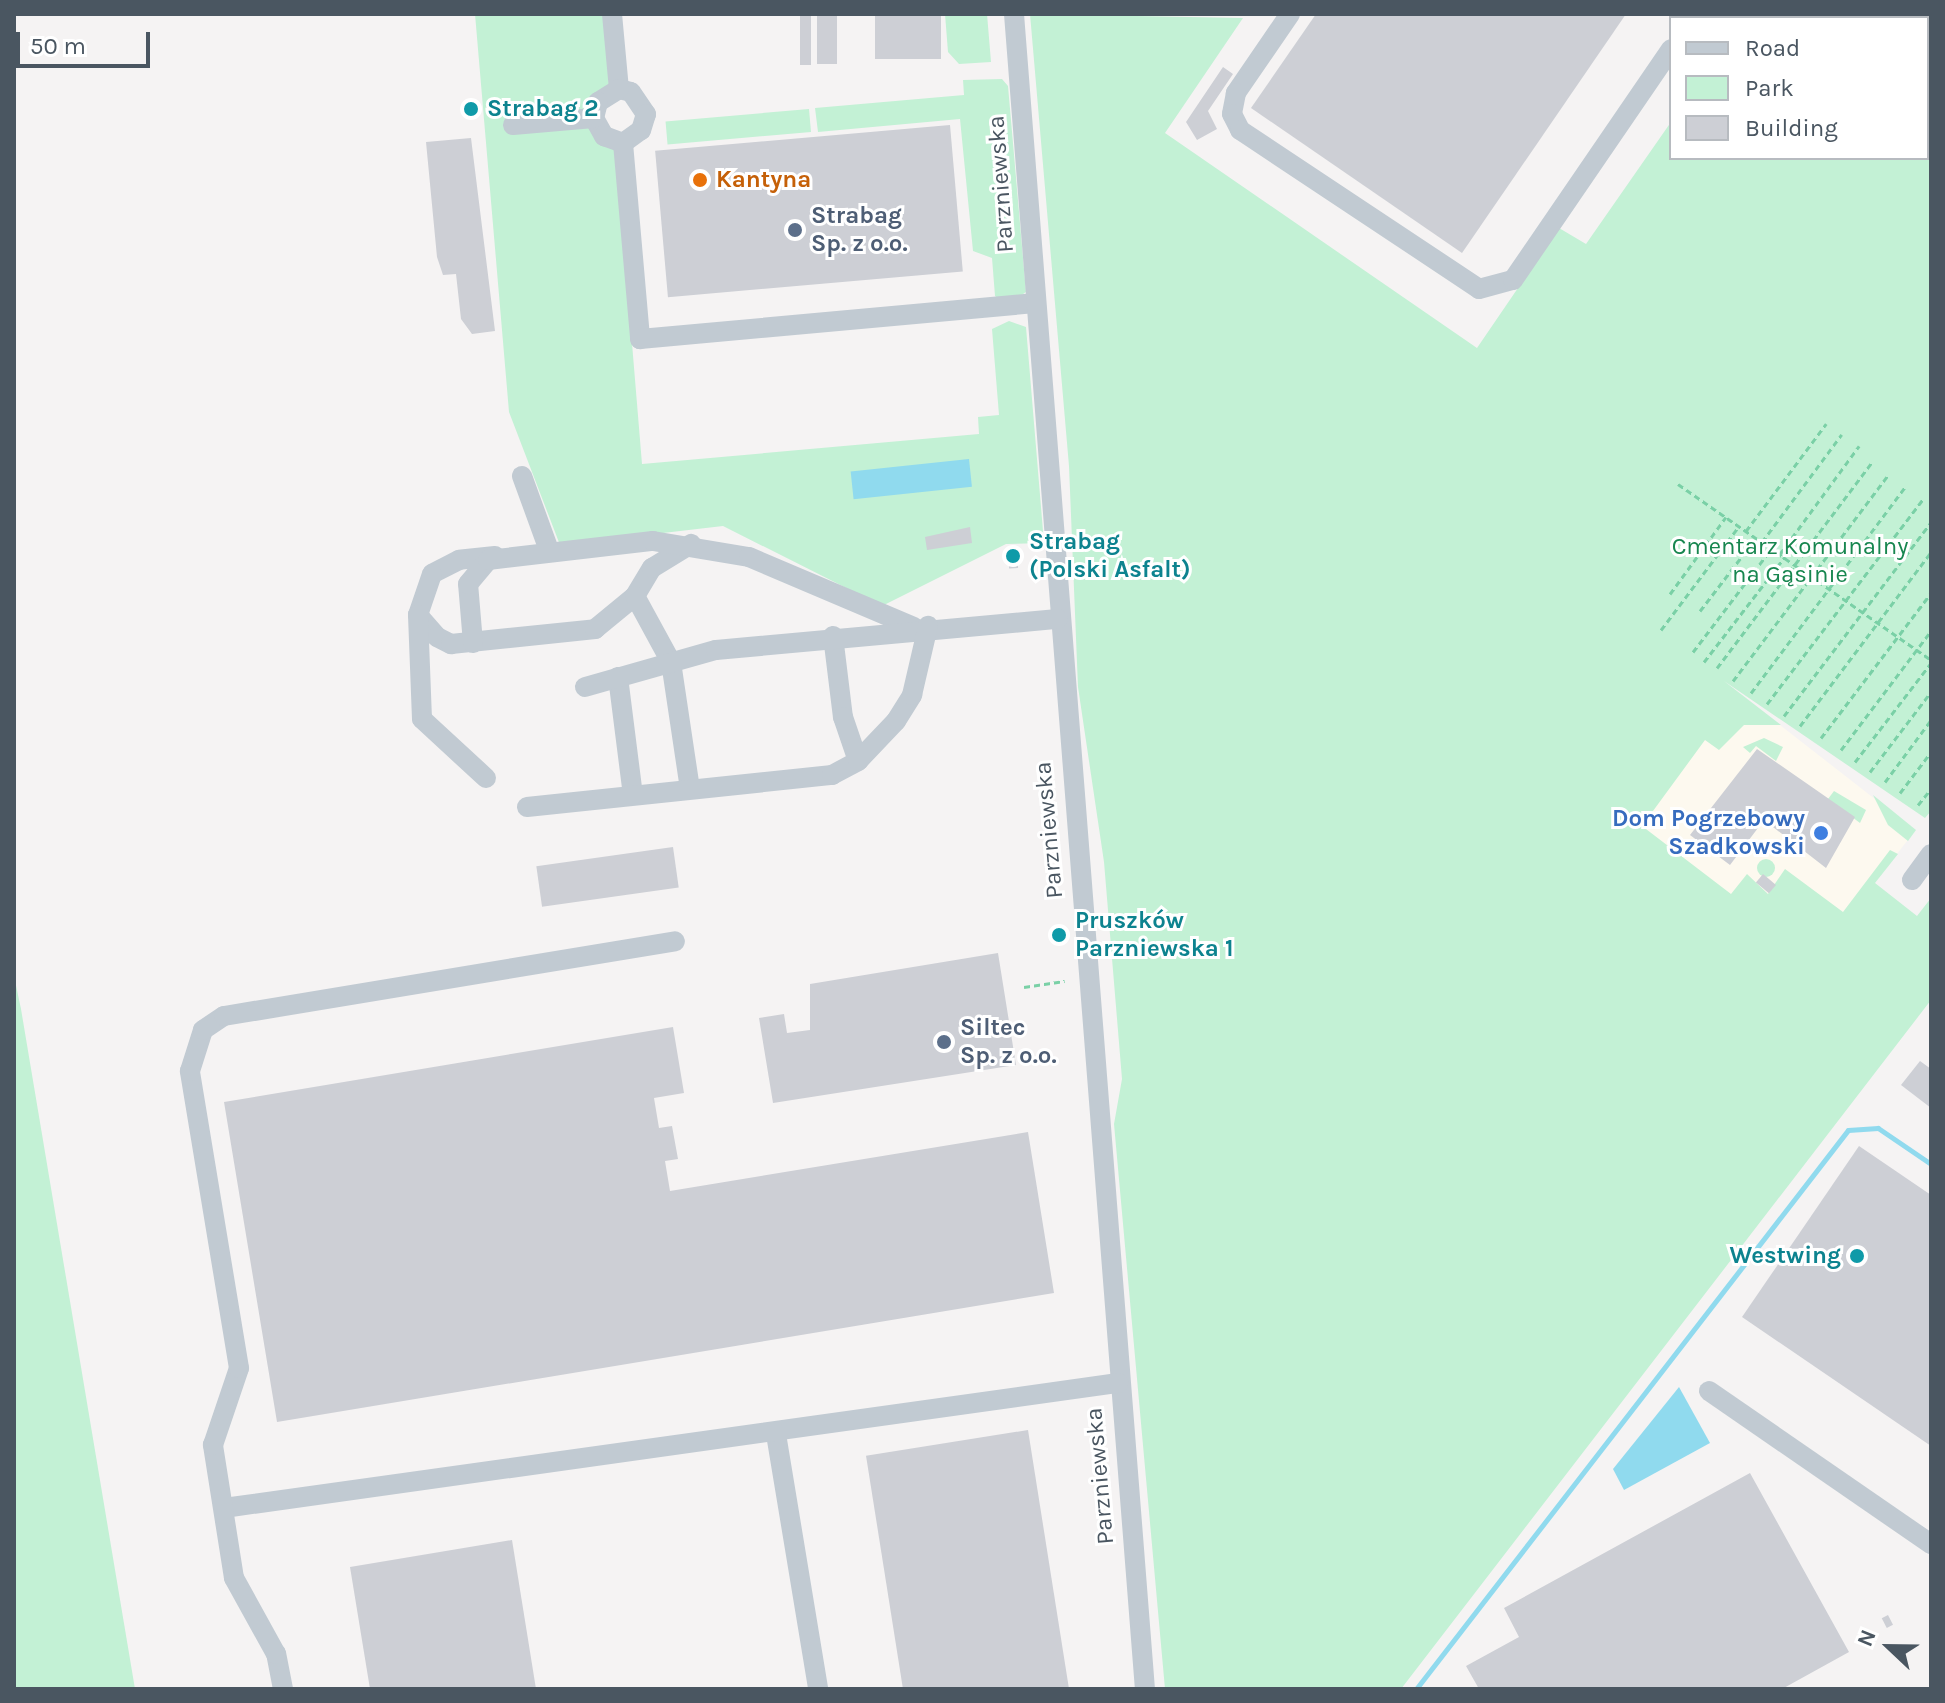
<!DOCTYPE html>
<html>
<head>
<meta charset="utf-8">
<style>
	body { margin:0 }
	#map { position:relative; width:1945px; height:1703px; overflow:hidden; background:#f5f3f3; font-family:Karla,sans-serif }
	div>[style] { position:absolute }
	.commercial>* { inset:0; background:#fdf9ef; transform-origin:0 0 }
	.green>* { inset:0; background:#c3f1d5; transform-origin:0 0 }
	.round { border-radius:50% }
	.water>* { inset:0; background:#90daee; transform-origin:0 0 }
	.stream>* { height:5px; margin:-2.5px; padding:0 2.5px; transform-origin:2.5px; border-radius:2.5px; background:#90daee }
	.building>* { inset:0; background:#cdcfd5; transform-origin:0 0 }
	.path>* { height:3px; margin-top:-1.5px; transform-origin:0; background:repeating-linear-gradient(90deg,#7ad0a6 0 6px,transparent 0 10px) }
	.minor>* { height:20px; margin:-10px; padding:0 10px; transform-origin:10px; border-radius:10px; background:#c1cad2 }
	.dots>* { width:22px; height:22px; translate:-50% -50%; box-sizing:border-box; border:4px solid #fff; border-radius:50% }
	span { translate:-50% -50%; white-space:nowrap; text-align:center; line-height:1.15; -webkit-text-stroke:6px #fff; paint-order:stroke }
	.culture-label { font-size:24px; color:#0d838f; font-weight:700 }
	.left { translate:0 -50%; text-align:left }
	.right { translate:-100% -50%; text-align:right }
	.food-label { font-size:24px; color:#c56008; font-weight:700 }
	.street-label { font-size:24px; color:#4a5661 }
	.service-label { font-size:24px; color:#4e5e75; font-weight:700 }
	.park-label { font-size:24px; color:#17864f }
	.shop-label { font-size:24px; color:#366cbe; font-weight:700 }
	.frame { position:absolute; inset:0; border:16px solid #4a5661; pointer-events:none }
	.legend { position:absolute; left:1669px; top:16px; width:260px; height:144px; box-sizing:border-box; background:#fff; border:2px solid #b7bbc0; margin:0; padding:10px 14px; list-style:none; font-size:24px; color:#4a5661 }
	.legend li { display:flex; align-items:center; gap:16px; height:40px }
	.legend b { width:40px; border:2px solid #b7bbc0 }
	.north { position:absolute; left:1849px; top:1607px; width:80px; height:80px; -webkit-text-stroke:6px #fff; paint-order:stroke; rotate:292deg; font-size:22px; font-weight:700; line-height:32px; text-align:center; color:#4a5661 }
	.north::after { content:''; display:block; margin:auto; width:28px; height:36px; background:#4a5661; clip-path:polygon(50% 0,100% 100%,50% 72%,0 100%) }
	.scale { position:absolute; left:16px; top:32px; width:134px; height:36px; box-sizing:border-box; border:4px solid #4a5661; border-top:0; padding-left:10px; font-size:24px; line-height:28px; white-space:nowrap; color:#4a5661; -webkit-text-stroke:6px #fff; paint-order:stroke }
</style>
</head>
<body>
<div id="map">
	<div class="commercial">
		<div style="left:1734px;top:689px;width:230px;height:165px;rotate:38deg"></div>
	</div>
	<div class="green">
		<div style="clip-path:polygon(475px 14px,604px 14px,609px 85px,596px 93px,616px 150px,642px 464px,979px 434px,978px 417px,999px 415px,992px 329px,1009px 321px,1026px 327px,1044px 543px,1006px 544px,882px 606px,723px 526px,560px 545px,509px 412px)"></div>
		<div style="clip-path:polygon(945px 14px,987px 14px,991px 62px,959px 64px,948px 52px)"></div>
		<div style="clip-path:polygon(1030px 14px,1243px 18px,1165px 133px,1477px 348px,1559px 228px,1586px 244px,1671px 122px,1671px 158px,1927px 158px,1927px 18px,1743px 18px,1931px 14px,1931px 811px,1925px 818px,1724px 681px,1781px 725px,1744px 725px,1719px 750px,1705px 740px,1642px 826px,1731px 894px,1747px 874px,1768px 894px,1785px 869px,1843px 912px,1890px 850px,1898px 854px,1875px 883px,1917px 916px,1931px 898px,1931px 1000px,1401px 1689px,1165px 1689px,1114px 1124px,1122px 1079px,1104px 862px,1078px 687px,1069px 466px)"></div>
		<div style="clip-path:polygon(1002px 79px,1008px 86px,1026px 292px,1007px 305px,995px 296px,992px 258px,973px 251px,960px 119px,818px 132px,815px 108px,964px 95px,963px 80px)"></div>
		<div style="left:809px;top:109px;width:23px;height:144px;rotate:85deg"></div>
		<div style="clip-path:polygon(1764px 738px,1783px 747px,1776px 761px,1756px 746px,1750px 753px,1743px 747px)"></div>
		<div style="clip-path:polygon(1834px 791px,1866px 810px,1860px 823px,1828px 799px)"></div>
		<div style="clip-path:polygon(1873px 795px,1916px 830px,1908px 841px,1888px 825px)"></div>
		<div class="round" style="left:1757px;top:859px;width:18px;height:18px"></div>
		<div style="clip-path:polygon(14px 976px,21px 1009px,135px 1689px,14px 1689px)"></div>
	</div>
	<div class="water">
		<div style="left:969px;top:459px;width:28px;height:119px;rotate:84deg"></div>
		<div style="clip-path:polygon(1679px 1387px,1710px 1443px,1624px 1490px,1613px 1469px)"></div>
	</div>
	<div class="stream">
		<div style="left:1416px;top:1689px;width:706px;rotate:-52.3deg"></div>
		<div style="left:1848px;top:1130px;width:30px;rotate:-4deg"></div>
		<div style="left:1878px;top:1128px;width:64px;rotate:34.2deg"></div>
	</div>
	<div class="building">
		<div style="left:800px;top:14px;width:11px;height:51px"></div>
		<div style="left:817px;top:14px;width:20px;height:50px"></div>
		<div style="left:875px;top:14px;width:66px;height:45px"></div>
		<div style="clip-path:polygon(1316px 14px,1626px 14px,1462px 253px,1251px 108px)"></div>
		<div style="clip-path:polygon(1223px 67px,1233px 74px,1208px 111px,1217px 129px,1197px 140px,1186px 122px)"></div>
		<div style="left:467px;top:101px;width:7px;height:12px"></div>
		<div style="left:950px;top:125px;width:147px;height:296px;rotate:85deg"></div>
		<div style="clip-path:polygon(471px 138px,495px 331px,472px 334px,461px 319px,456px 274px,443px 275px,437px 257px,426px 142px)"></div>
		<div style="clip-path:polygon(970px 527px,972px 543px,927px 550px,925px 537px)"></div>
		<div style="left:1017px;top:547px;width:21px;height:9px;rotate:87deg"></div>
		<div style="clip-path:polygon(1757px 749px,1855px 817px,1826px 868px,1764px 820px,1730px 865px,1690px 835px)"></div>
		<div style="left:673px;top:847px;width:41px;height:138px;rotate:82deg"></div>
		<div style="left:1763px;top:874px;width:17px;height:11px;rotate:40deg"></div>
		<div style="clip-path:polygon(998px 953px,1016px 1065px,773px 1103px,759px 1018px,784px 1014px,787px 1033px,810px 1030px,810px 984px)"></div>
		<div style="clip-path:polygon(673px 1027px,684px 1093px,654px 1098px,659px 1128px,672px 1126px,678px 1159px,665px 1161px,670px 1191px,1028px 1132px,1054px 1293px,277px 1422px,224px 1102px)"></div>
		<div style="clip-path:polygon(1920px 1061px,1931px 1069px,1931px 1108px,1901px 1085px)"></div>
		<div style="clip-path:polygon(1859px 1146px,1931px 1195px,1931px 1446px,1742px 1317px)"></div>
		<div style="left:1028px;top:1430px;width:263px;height:164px;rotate:81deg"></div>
		<div style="clip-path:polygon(1750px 1473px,1849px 1652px,1782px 1689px,1479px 1689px,1466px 1666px,1519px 1637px,1504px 1608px)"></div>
		<div style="clip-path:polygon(512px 1540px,536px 1689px,370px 1689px,350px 1567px)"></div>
		<div style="left:1888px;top:1615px;width:11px;height:7px;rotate:63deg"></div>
	</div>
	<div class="path">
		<div style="left:1678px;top:484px;width:308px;rotate:34.8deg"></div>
		<div style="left:1746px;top:531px;width:134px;rotate:-53.2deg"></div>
		<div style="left:1762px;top:542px;width:134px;rotate:-53.5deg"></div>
		<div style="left:1780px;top:554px;width:134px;rotate:-53.8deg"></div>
		<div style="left:1670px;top:594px;width:95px;rotate:-54deg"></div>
		<div style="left:1700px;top:611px;width:92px;rotate:-52.5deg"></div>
		<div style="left:1661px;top:630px;width:130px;rotate:-53.1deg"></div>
		<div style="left:1693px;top:652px;width:131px;rotate:-52.8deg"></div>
		<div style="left:1704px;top:662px;width:133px;rotate:-52.4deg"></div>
		<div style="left:1717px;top:668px;width:258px;rotate:-53deg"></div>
		<div style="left:1733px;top:681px;width:259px;rotate:-53deg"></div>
		<div style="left:1751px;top:693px;width:259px;rotate:-53.2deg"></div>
		<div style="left:1767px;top:704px;width:258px;rotate:-52.7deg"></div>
		<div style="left:1784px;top:716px;width:243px;rotate:-52.8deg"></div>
		<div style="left:1800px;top:726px;width:218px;rotate:-53deg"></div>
		<div style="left:1821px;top:738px;width:182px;rotate:-52.8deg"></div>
		<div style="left:1841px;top:750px;width:149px;rotate:-52.9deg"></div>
		<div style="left:1855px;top:762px;width:125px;rotate:-52.5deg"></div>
		<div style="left:1870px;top:772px;width:101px;rotate:-52.7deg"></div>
		<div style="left:1885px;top:782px;width:77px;rotate:-53.4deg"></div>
		<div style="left:1900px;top:793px;width:51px;rotate:-52.9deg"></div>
		<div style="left:1918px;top:805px;width:21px;rotate:-51deg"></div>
		<div style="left:1024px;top:987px;width:41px;rotate:-8.3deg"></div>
	</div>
	<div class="minor">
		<div style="left:612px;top:14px;width:75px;rotate:84.7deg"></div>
		<div style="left:619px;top:89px;width:12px;rotate:14deg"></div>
		<div style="left:631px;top:92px;width:27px;rotate:56deg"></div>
		<div style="left:646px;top:114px;width:17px;rotate:107deg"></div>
		<div style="left:641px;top:130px;width:22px;rotate:144deg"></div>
		<div style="left:623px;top:143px;width:197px;rotate:85deg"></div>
		<div style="left:640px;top:339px;width:397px;rotate:-5.2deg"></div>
		<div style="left:1014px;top:14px;width:1680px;rotate:85.53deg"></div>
		<div style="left:1290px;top:14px;width:96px;rotate:124.4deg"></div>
		<div style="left:1236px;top:93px;width:21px;rotate:101deg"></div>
		<div style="left:1232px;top:114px;width:18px;rotate:63deg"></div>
		<div style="left:1240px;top:130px;width:287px;rotate:33.6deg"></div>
		<div style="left:1479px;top:289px;width:35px;rotate:-15deg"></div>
		<div style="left:1513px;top:280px;width:280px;rotate:-55.6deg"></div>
		<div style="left:1692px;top:18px;width:5px;rotate:-53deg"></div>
		<div style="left:619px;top:89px;width:25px;rotate:148deg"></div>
		<div style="left:598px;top:102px;width:16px;rotate:104deg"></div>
		<div style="left:594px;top:118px;width:21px;rotate:61deg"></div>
		<div style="left:604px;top:136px;width:20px;rotate:20deg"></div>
		<div style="left:513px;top:125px;width:81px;rotate:-4.9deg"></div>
		<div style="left:522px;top:476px;width:79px;rotate:70deg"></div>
		<div style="left:495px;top:556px;width:36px;rotate:174deg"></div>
		<div style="left:459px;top:560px;width:30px;rotate:153deg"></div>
		<div style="left:432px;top:574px;width:43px;rotate:108.9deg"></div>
		<div style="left:418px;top:615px;width:29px;rotate:49deg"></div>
		<div style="left:437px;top:637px;width:16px;rotate:27deg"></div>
		<div style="left:451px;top:644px;width:145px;rotate:-5.9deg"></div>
		<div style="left:595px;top:629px;width:52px;rotate:-39.5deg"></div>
		<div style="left:635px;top:596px;width:33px;rotate:-59deg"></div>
		<div style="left:652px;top:568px;width:46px;rotate:-31.6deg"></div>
		<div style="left:635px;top:596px;width:75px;rotate:61.4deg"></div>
		<div style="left:671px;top:662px;width:128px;rotate:81.5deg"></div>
		<div style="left:418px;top:615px;width:104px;rotate:87.8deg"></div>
		<div style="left:422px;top:719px;width:87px;rotate:42.7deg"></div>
		<div style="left:833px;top:636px;width:82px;rotate:83deg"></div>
		<div style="left:843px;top:717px;width:46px;rotate:71.2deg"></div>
		<div style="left:473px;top:643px;width:59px;rotate:-94.8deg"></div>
		<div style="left:468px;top:584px;width:31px;rotate:-50deg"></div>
		<div style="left:488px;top:560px;width:166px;rotate:-6.6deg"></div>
		<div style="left:653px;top:541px;width:97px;rotate:9.5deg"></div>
		<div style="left:749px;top:557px;width:179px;rotate:23deg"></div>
		<div style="left:618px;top:677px;width:119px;rotate:82.8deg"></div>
		<div style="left:585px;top:687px;width:136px;rotate:-15.8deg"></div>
		<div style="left:716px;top:650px;width:343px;rotate:-5.2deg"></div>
		<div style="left:527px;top:807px;width:307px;rotate:-6deg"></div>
		<div style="left:832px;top:775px;width:30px;rotate:-28deg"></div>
		<div style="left:858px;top:761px;width:55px;rotate:-46.5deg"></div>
		<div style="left:896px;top:721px;width:31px;rotate:-58deg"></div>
		<div style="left:912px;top:695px;width:71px;rotate:-76.9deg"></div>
		<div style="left:1912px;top:880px;width:32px;rotate:-54deg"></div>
		<div style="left:1709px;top:1391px;width:270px;rotate:34.6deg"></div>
		<div style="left:776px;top:1434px;width:258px;rotate:80.6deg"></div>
		<div style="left:224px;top:1508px;width:903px;rotate:-7.96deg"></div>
		<div style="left:283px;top:1689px;width:36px;rotate:-101deg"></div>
		<div style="left:276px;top:1654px;width:87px;rotate:-118.9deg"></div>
		<div style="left:234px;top:1578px;width:135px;rotate:-99deg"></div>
		<div style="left:213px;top:1445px;width:81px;rotate:-71.3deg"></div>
		<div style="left:239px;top:1368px;width:301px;rotate:-99.4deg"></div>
		<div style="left:190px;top:1071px;width:43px;rotate:-72.4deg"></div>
		<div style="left:203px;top:1030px;width:25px;rotate:-34deg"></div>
		<div style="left:224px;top:1016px;width:457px;rotate:-9.4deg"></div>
	</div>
	<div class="dots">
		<div style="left:471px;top:109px;background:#0f9aa8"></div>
		<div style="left:700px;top:180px;background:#e8710a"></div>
		<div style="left:795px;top:230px;background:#5c6f8a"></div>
		<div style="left:1013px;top:556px;background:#0f9aa8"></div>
		<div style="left:1821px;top:833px;background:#3f7fe0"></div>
		<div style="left:1059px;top:935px;background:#0f9aa8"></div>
		<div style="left:944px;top:1042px;background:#5c6f8a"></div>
		<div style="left:1857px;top:1256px;background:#0f9aa8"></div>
	</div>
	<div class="culture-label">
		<span class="left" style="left:487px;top:109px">Strabag 2</span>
		<span class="left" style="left:1029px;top:556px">Strabag<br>(Polski Asfalt)</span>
		<span class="left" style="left:1075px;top:935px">Pruszków<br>Parzniewska 1</span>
		<span class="right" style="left:1841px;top:1256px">Westwing</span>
	</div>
	<div class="food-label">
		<span class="left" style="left:716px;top:180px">Kantyna</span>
	</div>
	<div class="street-label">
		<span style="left:1001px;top:184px;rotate:-94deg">Parzniewska</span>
		<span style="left:1049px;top:830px;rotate:-95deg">Parzniewska</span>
		<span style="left:1100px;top:1476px;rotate:-95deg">Parzniewska</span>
	</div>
	<div class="service-label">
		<span class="left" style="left:811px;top:230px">Strabag<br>Sp. z o.o.</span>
		<span class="left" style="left:960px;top:1042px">Siltec<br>Sp. z o.o.</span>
	</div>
	<div class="park-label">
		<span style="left:1790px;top:561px">Cmentarz Komunalny<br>na Gąsinie</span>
	</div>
	<div class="shop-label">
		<span class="right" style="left:1805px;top:833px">Dom Pogrzebowy<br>Szadkowski</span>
	</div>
	<div class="frame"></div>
	<ul class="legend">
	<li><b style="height:10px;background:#c1cad2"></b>Road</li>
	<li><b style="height:22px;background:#c3f1d5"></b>Park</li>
	<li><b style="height:22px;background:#cdcfd5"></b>Building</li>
	</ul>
	<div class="north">N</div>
	<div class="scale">50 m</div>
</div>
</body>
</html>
